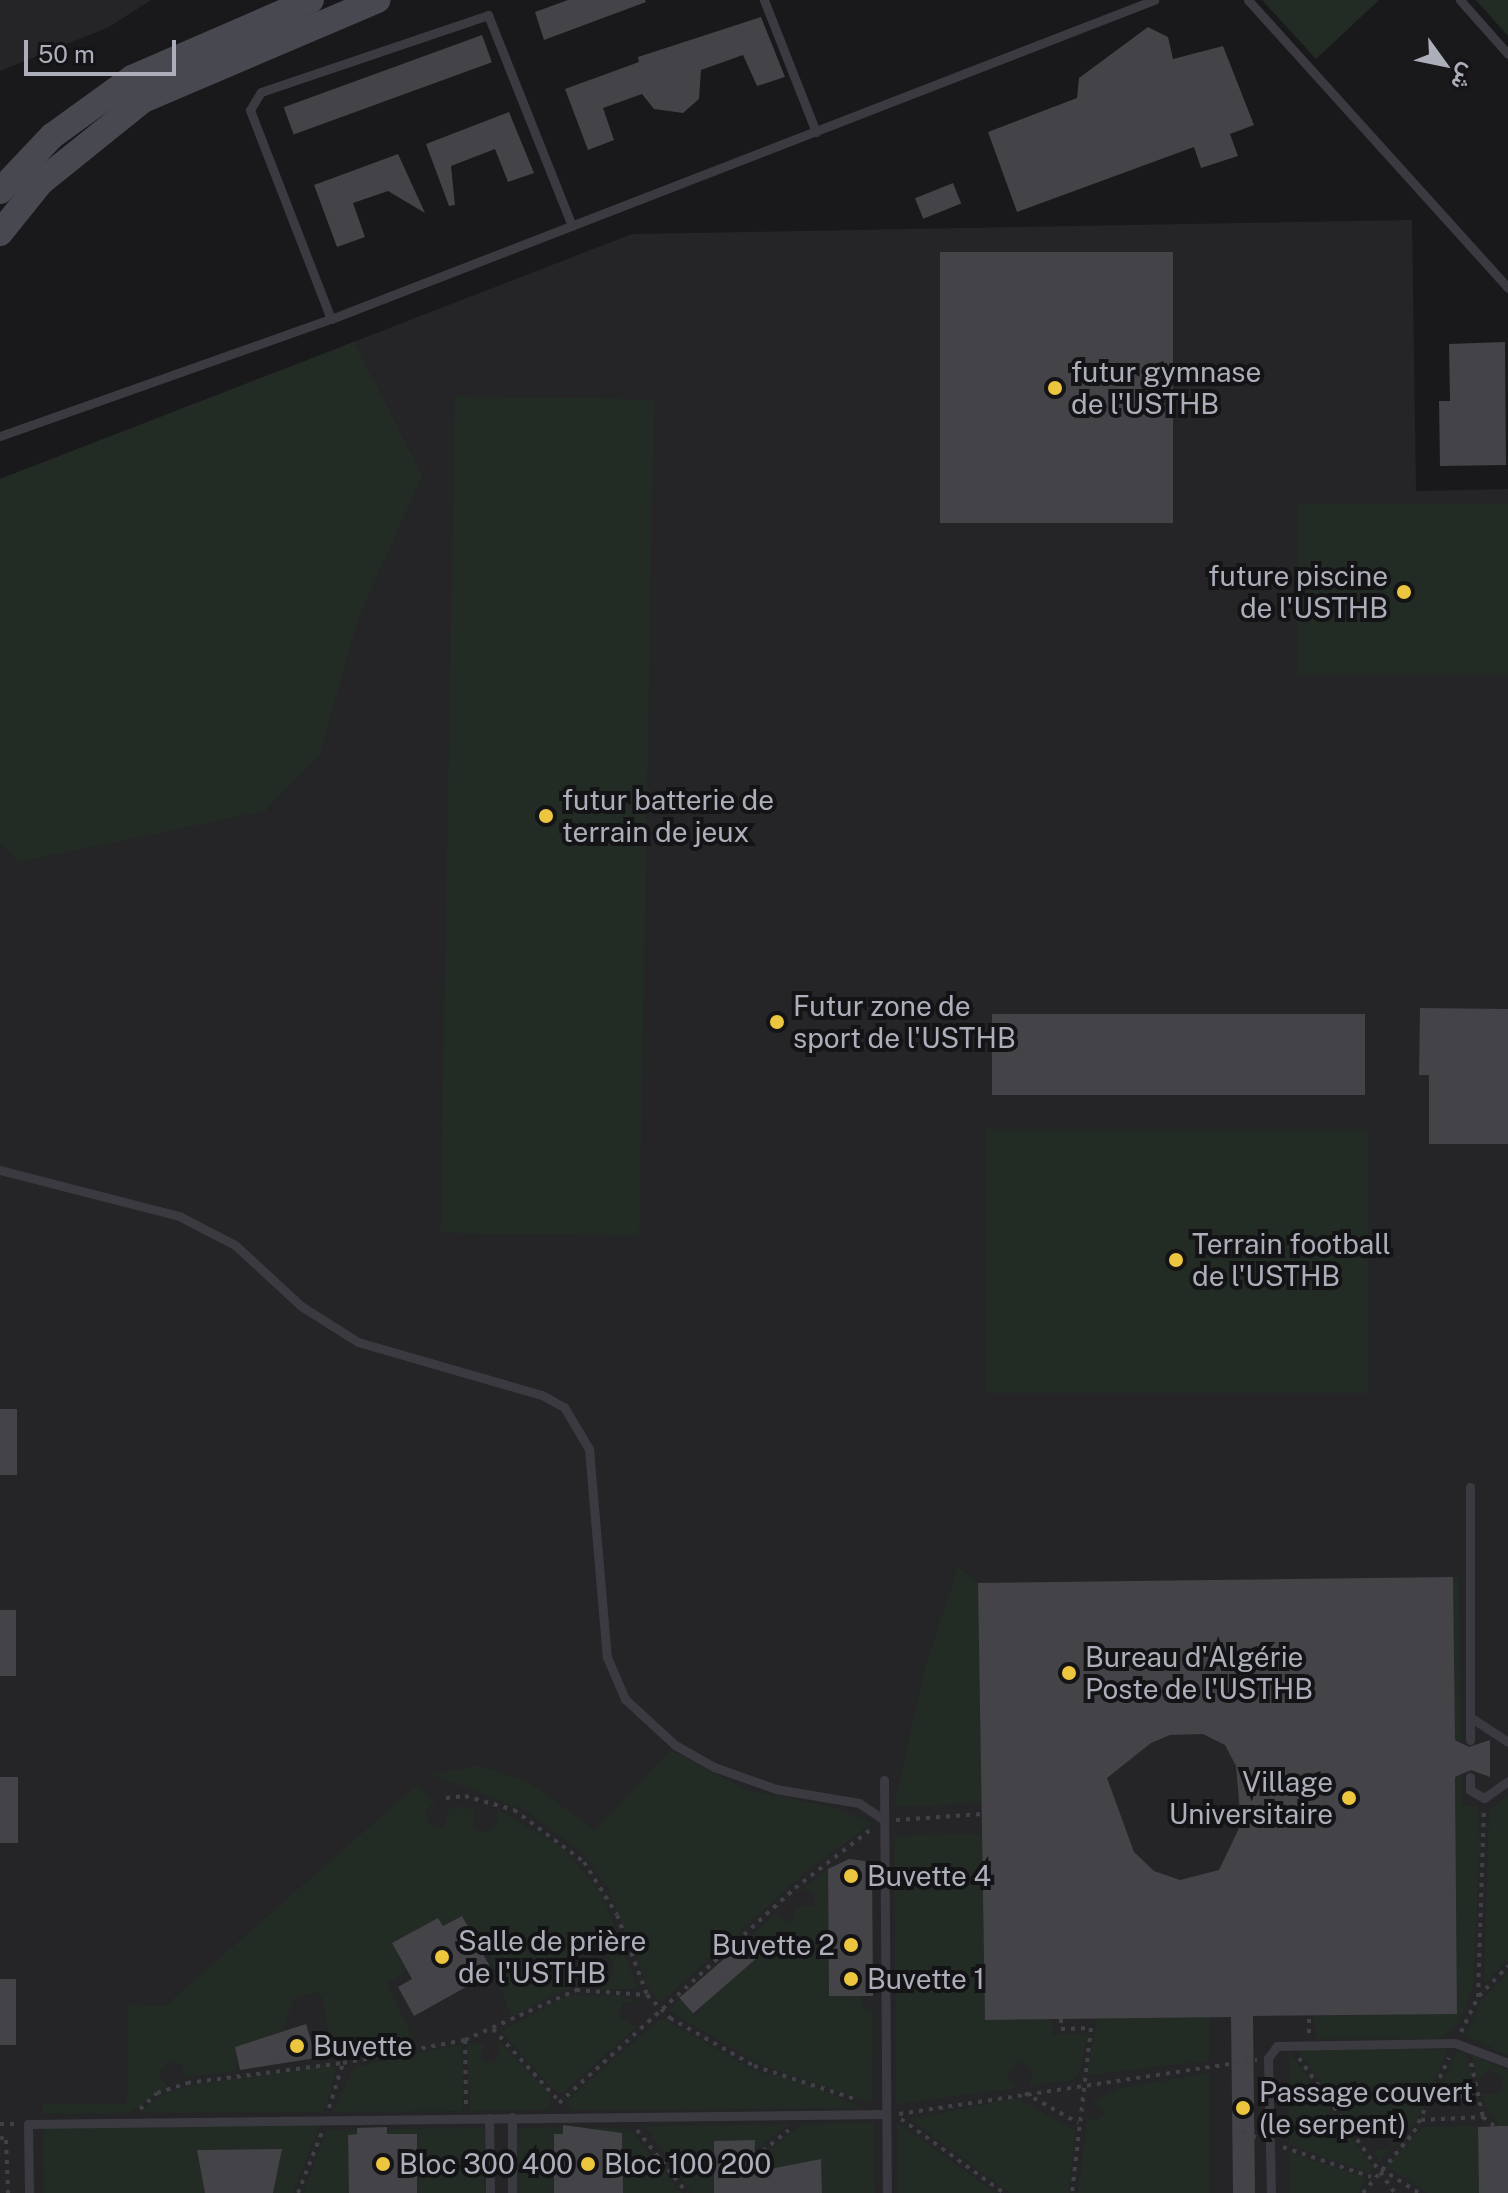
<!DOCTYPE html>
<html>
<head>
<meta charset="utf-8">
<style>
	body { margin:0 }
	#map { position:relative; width:1508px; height:2193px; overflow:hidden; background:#19191b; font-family:"Public Sans",Vazirmatn,sans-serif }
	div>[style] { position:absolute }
	.built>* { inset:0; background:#252528 }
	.green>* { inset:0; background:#232b25; transform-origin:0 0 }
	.building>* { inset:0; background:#434348; transform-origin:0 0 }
	.path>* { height:4px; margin-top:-2px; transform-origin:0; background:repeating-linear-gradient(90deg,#404147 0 4px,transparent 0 10px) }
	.service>* { height:9px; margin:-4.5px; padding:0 4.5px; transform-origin:4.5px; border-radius:4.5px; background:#3a3a40 }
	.secondary>* { height:26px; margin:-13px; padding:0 13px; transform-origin:13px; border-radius:13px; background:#484950 }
	.dots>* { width:22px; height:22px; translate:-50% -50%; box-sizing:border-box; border:4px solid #141416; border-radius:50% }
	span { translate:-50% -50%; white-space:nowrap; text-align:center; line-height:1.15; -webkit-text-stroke:8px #141416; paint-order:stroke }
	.poi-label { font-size:28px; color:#acaeba }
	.left { translate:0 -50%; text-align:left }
	.right { translate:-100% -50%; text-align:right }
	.north { position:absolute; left:1404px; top:24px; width:80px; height:80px; -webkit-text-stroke:6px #141416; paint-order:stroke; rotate:123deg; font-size:22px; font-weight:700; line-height:32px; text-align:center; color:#acaeba }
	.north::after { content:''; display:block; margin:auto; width:28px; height:36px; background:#acaeba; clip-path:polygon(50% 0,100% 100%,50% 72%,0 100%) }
	.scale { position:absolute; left:24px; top:40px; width:152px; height:36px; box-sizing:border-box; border:4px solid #acaeba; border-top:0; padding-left:10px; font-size:24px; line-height:28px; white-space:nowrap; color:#acaeba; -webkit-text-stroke:6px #141416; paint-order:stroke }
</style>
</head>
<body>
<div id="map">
	<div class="built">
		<div style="clip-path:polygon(0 0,151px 0,109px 27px,0 71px)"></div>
		<div style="clip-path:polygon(1412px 220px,1416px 491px,1508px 489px,1508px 2193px,0 2193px,0 479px,632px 234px)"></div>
	</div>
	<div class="green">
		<div style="clip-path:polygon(1262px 0,1379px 0,1316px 59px)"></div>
		<div style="clip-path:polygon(1476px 0,1508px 0,1508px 36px)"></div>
		<div style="clip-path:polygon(354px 342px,422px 476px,358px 619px,320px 754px,265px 811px,19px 862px,0 843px,0 479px)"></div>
		<div style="left:455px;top:396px;width:199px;height:837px;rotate:1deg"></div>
		<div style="left:1508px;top:504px;width:171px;height:210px;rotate:90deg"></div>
		<div style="left:1368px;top:1129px;width:264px;height:382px;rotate:90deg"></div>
		<div style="clip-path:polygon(958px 1567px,978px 1583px,982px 1803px,894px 1807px,925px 1667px)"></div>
		<div style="clip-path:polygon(1453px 1577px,1459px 1577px,1461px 1740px,1454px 1740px)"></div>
		<div style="clip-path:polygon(671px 1750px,747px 1790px,833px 1807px,872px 1823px,806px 1872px,661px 2002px,650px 1992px,608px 1888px,584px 1855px,527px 1811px,431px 1774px,479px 1766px,527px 1781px,595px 1830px)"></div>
		<div style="clip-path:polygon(1455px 1777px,1462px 1777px,1462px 1805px,1478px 1806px,1480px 1844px,1473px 1986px,1458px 2024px,1439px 2039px,1317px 2039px,1313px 2016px,1457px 2013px)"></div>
		<div style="clip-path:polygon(417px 1785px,435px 1802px,425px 1811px,431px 1827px,444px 1827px,449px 1809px,462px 1806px,474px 1811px,474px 1828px,486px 1833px,497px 1825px,498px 1810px,563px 1848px,603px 1896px,638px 1989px,598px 1989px,610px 1980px,614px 1966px,604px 1948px,589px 1945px,570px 1964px,578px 1984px,511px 2017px,481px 1930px,472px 1934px,462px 1916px,443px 1926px,438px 1918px,392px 1944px,407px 1971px,387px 1983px,416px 2044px,340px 2059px,332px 2051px,322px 1996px,315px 1992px,293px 1999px,283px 2031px,236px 2047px,237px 2071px,185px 2077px,182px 2065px,170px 2060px,158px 2073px,168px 2087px,130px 2113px,43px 2114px,43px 2103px,127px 2104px,128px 2004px,165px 2006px)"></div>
		<div style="clip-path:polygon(1508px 1795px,1508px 1960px,1484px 1984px,1489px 1810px)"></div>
		<div style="clip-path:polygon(982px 1834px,1052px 2019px,1053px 2035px,1087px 2034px,1080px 2071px,1073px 2080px,1029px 2086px,1033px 2069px,1018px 2062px,1007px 2076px,1016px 2088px,896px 2104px,894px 1836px)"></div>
		<div style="clip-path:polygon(828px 1869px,829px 1993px,862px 1996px,863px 2009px,873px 2009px,872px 2103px,759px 2064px,669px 2011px,681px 1999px,694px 2016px,706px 2003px,690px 1991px,709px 1974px,715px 1981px,751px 1964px,763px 1952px,748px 1938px,774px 1915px,790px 1923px,798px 1906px,814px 1906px,815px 1893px,803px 1889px)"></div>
		<div style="clip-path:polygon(1508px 1973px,1508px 2055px,1465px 2035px,1482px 2000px)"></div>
		<div style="clip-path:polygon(618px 1995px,636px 2001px,623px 2003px,618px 2016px,636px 2027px,563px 2093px,552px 2089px,501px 2032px,566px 1996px)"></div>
		<div style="clip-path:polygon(1209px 2017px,1209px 2061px,1087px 2075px,1097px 2018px)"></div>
		<div style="clip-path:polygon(662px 2018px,756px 2071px,804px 2082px,863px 2108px,572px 2110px,566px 2101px)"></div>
		<div style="clip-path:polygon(497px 2039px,548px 2092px,551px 2102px,545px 2110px,469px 2111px,467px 2042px,484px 2045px,480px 2058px,492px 2064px,500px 2055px)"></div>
		<div style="clip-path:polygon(462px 2044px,463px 2111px,333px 2112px,354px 2067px)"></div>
		<div style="clip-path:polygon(1382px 2048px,1448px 2050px,1416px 2122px,1379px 2162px,1373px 2150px,1390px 2149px,1394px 2132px,1378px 2125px,1362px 2139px,1338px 2106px,1356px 2102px,1354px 2092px,1332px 2097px,1298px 2051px)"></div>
		<div style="clip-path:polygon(1289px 2051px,1373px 2168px,1369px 2173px,1289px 2145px)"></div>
		<div style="clip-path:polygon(1456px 2051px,1466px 2053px,1474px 2090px,1435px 2099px)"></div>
		<div style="clip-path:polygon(1471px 2054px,1508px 2071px,1508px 2126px,1499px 2126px,1483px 2101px,1483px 2094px,1500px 2094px,1504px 2077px,1488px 2070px,1478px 2082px)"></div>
		<div style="clip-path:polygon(330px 2064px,336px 2072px,324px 2112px,139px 2113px,159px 2096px,189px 2086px)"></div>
		<div style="clip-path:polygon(1209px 2073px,1209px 2193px,1078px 2193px,1087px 2118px,1097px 2121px,1105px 2112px,1092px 2101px,1121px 2088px)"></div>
		<div style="clip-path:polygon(1017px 2098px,1075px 2130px,1069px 2193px,1010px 2193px,910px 2119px)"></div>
		<div style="clip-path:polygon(897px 2122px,996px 2193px,897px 2193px)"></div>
		<div style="clip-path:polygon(321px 2123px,293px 2193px,273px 2193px,281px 2149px,198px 2150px,205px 2193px,44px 2193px,43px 2127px)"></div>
		<div style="clip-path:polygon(874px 2123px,875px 2193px,822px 2193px,821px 2159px,755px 2172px,755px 2162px,801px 2124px)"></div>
		<div style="clip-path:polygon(789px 2124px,755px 2151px,754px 2140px,714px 2141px,714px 2193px,692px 2193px,645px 2126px)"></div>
		<div style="clip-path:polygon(1478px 2126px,1479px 2193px,1428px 2193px,1386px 2167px,1423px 2127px)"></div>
		<div style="clip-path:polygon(583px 2127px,583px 2134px,554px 2134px,555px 2193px,516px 2193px,516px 2128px)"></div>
		<div style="clip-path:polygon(593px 2127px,630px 2129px,682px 2193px,623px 2193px)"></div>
		<div style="clip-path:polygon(484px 2128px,485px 2193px,417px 2193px,417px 2134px,387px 2134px,387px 2129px)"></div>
		<div style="clip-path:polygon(378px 2129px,349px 2135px,349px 2193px,303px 2193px,327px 2130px)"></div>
		<div style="clip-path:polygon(1289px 2152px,1366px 2178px,1359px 2193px,1289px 2193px)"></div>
	</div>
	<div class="building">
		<div style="clip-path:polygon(568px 0,645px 0,646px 2px,544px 40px,535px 12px)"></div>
		<div style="clip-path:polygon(761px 17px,785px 77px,757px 86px,743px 55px,701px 70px,699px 99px,683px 113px,654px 109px,642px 94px,603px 108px,614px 140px,588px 150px,565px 89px,639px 62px,638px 57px)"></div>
		<div style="clip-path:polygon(1148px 27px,1168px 37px,1173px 59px,1223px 46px,1254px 125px,1230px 134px,1238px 156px,1201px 168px,1194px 147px,1017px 212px,988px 132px,1077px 98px,1079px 78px)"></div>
		<div style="left:482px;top:35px;width:29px;height:211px;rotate:70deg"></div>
		<div style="clip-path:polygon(509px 112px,534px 173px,508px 182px,495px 149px,451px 166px,455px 205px,449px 206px,426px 144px)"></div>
		<div style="clip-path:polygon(398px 154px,425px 213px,388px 191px,353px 203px,365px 237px,337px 247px,314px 185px)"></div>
		<div style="left:953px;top:183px;width:22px;height:41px;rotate:68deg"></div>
		<div style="left:940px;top:252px;width:233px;height:271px"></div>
		<div style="clip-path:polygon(1505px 342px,1506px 465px,1440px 466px,1439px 401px,1450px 401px,1449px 344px)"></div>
		<div style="clip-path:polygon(1420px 1008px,1508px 1009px,1508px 1144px,1429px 1144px,1429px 1075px,1419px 1075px)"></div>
		<div style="left:1365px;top:1014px;width:81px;height:373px;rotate:90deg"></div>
		<div style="left:0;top:1409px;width:17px;height:66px"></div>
		<div style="clip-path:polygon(evenodd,1453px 1577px,1455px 1740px,1469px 1747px,1490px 1740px,1490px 1777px,1471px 1770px,1455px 1777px,1457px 2014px,1253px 2016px,1255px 2193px,1233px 2193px,1231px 2017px,985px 2020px,978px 1583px,1453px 1577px,1203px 1734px,1225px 1745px,1236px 1766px,1241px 1824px,1219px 1870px,1180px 1880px,1154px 1871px,1134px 1852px,1107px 1778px,1151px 1743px,1170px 1735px,1203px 1734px)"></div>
		<div style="left:0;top:1610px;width:16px;height:66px"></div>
		<div style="left:18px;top:1777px;width:66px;height:18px;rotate:90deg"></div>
		<div style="clip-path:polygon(849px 1859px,872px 1862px,873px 1996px,829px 1996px,828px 1869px)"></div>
		<div style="clip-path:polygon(462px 1916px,493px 1972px,414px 2016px,398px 1987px,412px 1979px,392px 1943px,438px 1918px,443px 1926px)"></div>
		<div style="left:748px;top:1938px;width:21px;height:91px;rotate:49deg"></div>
		<div style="left:0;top:1979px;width:16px;height:66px"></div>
		<div style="clip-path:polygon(306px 2024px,316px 2058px,240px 2070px,235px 2047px)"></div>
		<div style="clip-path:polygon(563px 2125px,622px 2133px,623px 2193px,554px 2193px,554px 2134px,563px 2134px)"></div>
		<div style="clip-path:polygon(1499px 2126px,1508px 2126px,1508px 2193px,1479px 2193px,1478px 2127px)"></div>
		<div style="clip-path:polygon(387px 2127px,387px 2134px,417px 2134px,417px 2193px,349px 2193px,348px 2135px,357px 2134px,357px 2128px)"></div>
		<div style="clip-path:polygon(755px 2140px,754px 2172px,821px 2159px,822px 2193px,714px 2193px,714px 2141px)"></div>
		<div style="clip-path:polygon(282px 2149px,273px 2193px,205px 2193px,197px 2150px)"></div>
	</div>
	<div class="path">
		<div style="left:446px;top:1798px;width:19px;rotate:-6deg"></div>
		<div style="left:465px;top:1796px;width:51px;rotate:15.9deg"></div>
		<div style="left:514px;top:1810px;width:87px;rotate:36.6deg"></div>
		<div style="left:584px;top:1862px;width:62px;rotate:58.1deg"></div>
		<div style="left:617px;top:1915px;width:85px;rotate:69.4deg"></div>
		<div style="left:896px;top:1820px;width:86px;rotate:-4deg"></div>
		<div style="left:1479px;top:1996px;width:42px;rotate:-46deg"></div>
		<div style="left:1061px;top:2019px;width:10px;rotate:90deg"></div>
		<div style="left:1061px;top:2029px;width:30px;rotate:-2deg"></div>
		<div style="left:1091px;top:2028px;width:166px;rotate:96.6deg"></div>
		<div style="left:493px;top:2029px;width:98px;rotate:47.5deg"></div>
		<div style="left:1461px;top:2032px;width:39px;rotate:-64deg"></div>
		<div style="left:1478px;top:1997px;width:188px;rotate:-88.2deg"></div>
		<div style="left:1309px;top:2033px;width:17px;rotate:-90deg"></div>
		<div style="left:465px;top:2040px;width:65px;rotate:89.1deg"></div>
		<div style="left:1299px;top:2058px;width:166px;rotate:54.6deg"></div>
		<div style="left:1471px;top:2063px;width:55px;rotate:77.5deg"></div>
		<div style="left:1025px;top:2093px;width:61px;rotate:29.5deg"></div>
		<div style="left:559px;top:2103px;width:319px;rotate:-42.3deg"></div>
		<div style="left:795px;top:1888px;width:95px;rotate:-37.7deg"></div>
		<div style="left:1430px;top:2104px;width:49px;rotate:-14deg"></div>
		<div style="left:329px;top:2108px;width:47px;rotate:-72.7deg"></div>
		<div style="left:343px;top:2063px;width:124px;rotate:-10.7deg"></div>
		<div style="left:465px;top:2040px;width:122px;rotate:-24.2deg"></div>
		<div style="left:576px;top:1990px;width:71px;rotate:4deg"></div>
		<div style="left:647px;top:1995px;width:33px;rotate:45deg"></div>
		<div style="left:670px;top:2018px;width:97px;rotate:29.7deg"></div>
		<div style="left:754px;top:2066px;width:109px;rotate:18.1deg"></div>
		<div style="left:140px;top:2109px;width:23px;rotate:-43deg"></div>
		<div style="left:157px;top:2093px;width:32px;rotate:-18deg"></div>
		<div style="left:187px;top:2083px;width:157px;rotate:-7.3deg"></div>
		<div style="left:899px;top:2114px;width:362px;rotate:-8.6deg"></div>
		<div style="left:901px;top:2119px;width:127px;rotate:35.7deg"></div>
		<div style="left:1421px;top:2120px;width:62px;rotate:-2.8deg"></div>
		<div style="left:1483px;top:2117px;width:14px;rotate:39deg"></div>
		<div style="left:0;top:2124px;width:14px"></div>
		<div style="left:637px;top:2130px;width:80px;rotate:51.6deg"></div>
		<div style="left:1243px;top:2132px;width:14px;rotate:21deg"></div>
		<div style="left:0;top:2137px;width:7px;rotate:27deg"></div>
		<div style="left:6px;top:2140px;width:53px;rotate:87.8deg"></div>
		<div style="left:1283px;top:2147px;width:93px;rotate:18.8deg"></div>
		<div style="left:755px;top:2157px;width:43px;rotate:-38.5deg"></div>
		<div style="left:1381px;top:2169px;width:45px;rotate:32.3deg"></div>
		<div style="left:298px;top:2193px;width:66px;rotate:-68.5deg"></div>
		<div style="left:1363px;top:2193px;width:80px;rotate:-50.1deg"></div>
		<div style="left:1414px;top:2132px;width:82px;rotate:-64.7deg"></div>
	</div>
	<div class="service">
		<div style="left:764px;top:0;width:142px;rotate:68.5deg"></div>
		<div style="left:1248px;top:0;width:388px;rotate:47.9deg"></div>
		<div style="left:1460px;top:0;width:72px;rotate:48.4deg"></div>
		<div style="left:331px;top:319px;width:224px;rotate:-111.2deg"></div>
		<div style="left:250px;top:110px;width:21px;rotate:-59deg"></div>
		<div style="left:261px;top:92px;width:240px;rotate:-18.7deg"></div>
		<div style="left:488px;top:15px;width:227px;rotate:68.3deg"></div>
		<div style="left:0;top:436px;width:351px;rotate:-19.5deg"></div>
		<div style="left:331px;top:319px;width:883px;rotate:-21.19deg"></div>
		<div style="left:0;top:1170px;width:185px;rotate:14.4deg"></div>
		<div style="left:179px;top:1216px;width:63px;rotate:27.4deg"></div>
		<div style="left:235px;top:1245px;width:90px;rotate:42.7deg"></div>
		<div style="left:301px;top:1306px;width:67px;rotate:32.3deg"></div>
		<div style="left:358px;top:1342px;width:191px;rotate:16.1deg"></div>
		<div style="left:542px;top:1395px;width:25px;rotate:29deg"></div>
		<div style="left:564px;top:1407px;width:49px;rotate:59.2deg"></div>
		<div style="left:589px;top:1449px;width:209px;rotate:85.1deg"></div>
		<div style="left:607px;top:1657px;width:46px;rotate:66.8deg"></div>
		<div style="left:625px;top:1699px;width:68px;rotate:42.6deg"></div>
		<div style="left:675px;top:1745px;width:45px;rotate:29.4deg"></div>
		<div style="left:714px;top:1767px;width:66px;rotate:19.5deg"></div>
		<div style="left:776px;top:1789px;width:84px;rotate:9.6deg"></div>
		<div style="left:859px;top:1803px;width:30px;rotate:34deg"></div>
		<div style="left:1470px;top:1487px;width:253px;rotate:90deg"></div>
		<div style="left:1470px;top:1717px;width:45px;rotate:33.3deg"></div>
		<div style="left:1470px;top:1777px;width:13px;rotate:90deg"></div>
		<div style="left:1470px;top:1790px;width:16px;rotate:30deg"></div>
		<div style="left:1484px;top:1798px;width:29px;rotate:-35deg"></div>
		<div style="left:884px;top:1780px;width:413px;rotate:89.6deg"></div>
		<div style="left:512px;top:2117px;width:76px;rotate:90deg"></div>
		<div style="left:489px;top:2118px;width:75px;rotate:89.2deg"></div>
		<div style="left:29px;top:2193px;width:69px;rotate:-90.8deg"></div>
		<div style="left:28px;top:2124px;width:858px;rotate:-0.67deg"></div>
		<div style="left:1271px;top:2193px;width:135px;rotate:-91.3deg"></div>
		<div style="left:1268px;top:2058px;width:15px;rotate:-53deg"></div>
		<div style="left:1277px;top:2046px;width:178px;rotate:-1deg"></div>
		<div style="left:1455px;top:2043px;width:57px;rotate:20.7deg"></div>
	</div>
	<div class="secondary">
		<div style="left:0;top:191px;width:76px;rotate:-46.6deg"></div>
		<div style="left:52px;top:136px;width:99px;rotate:-35.9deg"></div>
		<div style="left:132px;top:78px;width:195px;rotate:-23.5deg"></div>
		<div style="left:0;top:233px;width:65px;rotate:-51.2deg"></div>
		<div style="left:41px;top:182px;width:131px;rotate:-38.8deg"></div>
		<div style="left:143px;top:100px;width:255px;rotate:-23.1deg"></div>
	</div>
	<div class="dots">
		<div style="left:1055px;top:388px;background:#edc63f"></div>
		<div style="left:1404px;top:592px;background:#edc63f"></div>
		<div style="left:546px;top:816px;background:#edc63f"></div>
		<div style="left:777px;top:1022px;background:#edc63f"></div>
		<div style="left:1176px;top:1260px;background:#edc63f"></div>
		<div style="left:1069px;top:1673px;background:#edc63f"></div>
		<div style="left:1349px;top:1798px;background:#edc63f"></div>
		<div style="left:851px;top:1876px;background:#edc63f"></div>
		<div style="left:851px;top:1945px;background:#edc63f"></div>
		<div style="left:442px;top:1957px;background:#edc63f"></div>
		<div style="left:851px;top:1979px;background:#edc63f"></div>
		<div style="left:297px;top:2046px;background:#edc63f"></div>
		<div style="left:1243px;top:2108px;background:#edc63f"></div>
		<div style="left:383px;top:2164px;background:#edc63f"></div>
		<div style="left:588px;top:2164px;background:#edc63f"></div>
	</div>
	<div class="poi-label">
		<span class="left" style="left:1071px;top:388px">futur gymnase<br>de l'USTHB</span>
		<span class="right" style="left:1388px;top:592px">future piscine<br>de l'USTHB</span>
		<span class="left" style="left:562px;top:816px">futur batterie de<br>terrain de jeux</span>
		<span class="left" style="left:793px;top:1022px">Futur zone de<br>sport de l'USTHB</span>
		<span class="left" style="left:1192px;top:1260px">Terrain football<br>de l'USTHB</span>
		<span class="left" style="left:1085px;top:1673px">Bureau d'Algérie<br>Poste de l'USTHB</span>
		<span class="right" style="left:1333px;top:1798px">Village<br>Universitaire</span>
		<span class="left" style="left:867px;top:1876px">Buvette 4</span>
		<span class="left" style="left:458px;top:1957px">Salle de prière<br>de l'USTHB</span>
		<span class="right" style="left:835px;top:1945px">Buvette 2</span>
		<span class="left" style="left:867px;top:1979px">Buvette 1</span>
		<span class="left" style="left:313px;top:2046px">Buvette</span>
		<span class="left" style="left:1259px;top:2108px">Passage couvert<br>(le serpent)</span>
		<span class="left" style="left:399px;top:2164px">Bloc 300 400</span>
		<span class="left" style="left:604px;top:2164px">Bloc 100 200</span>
	</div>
	<div class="north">ش</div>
	<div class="scale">50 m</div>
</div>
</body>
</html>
